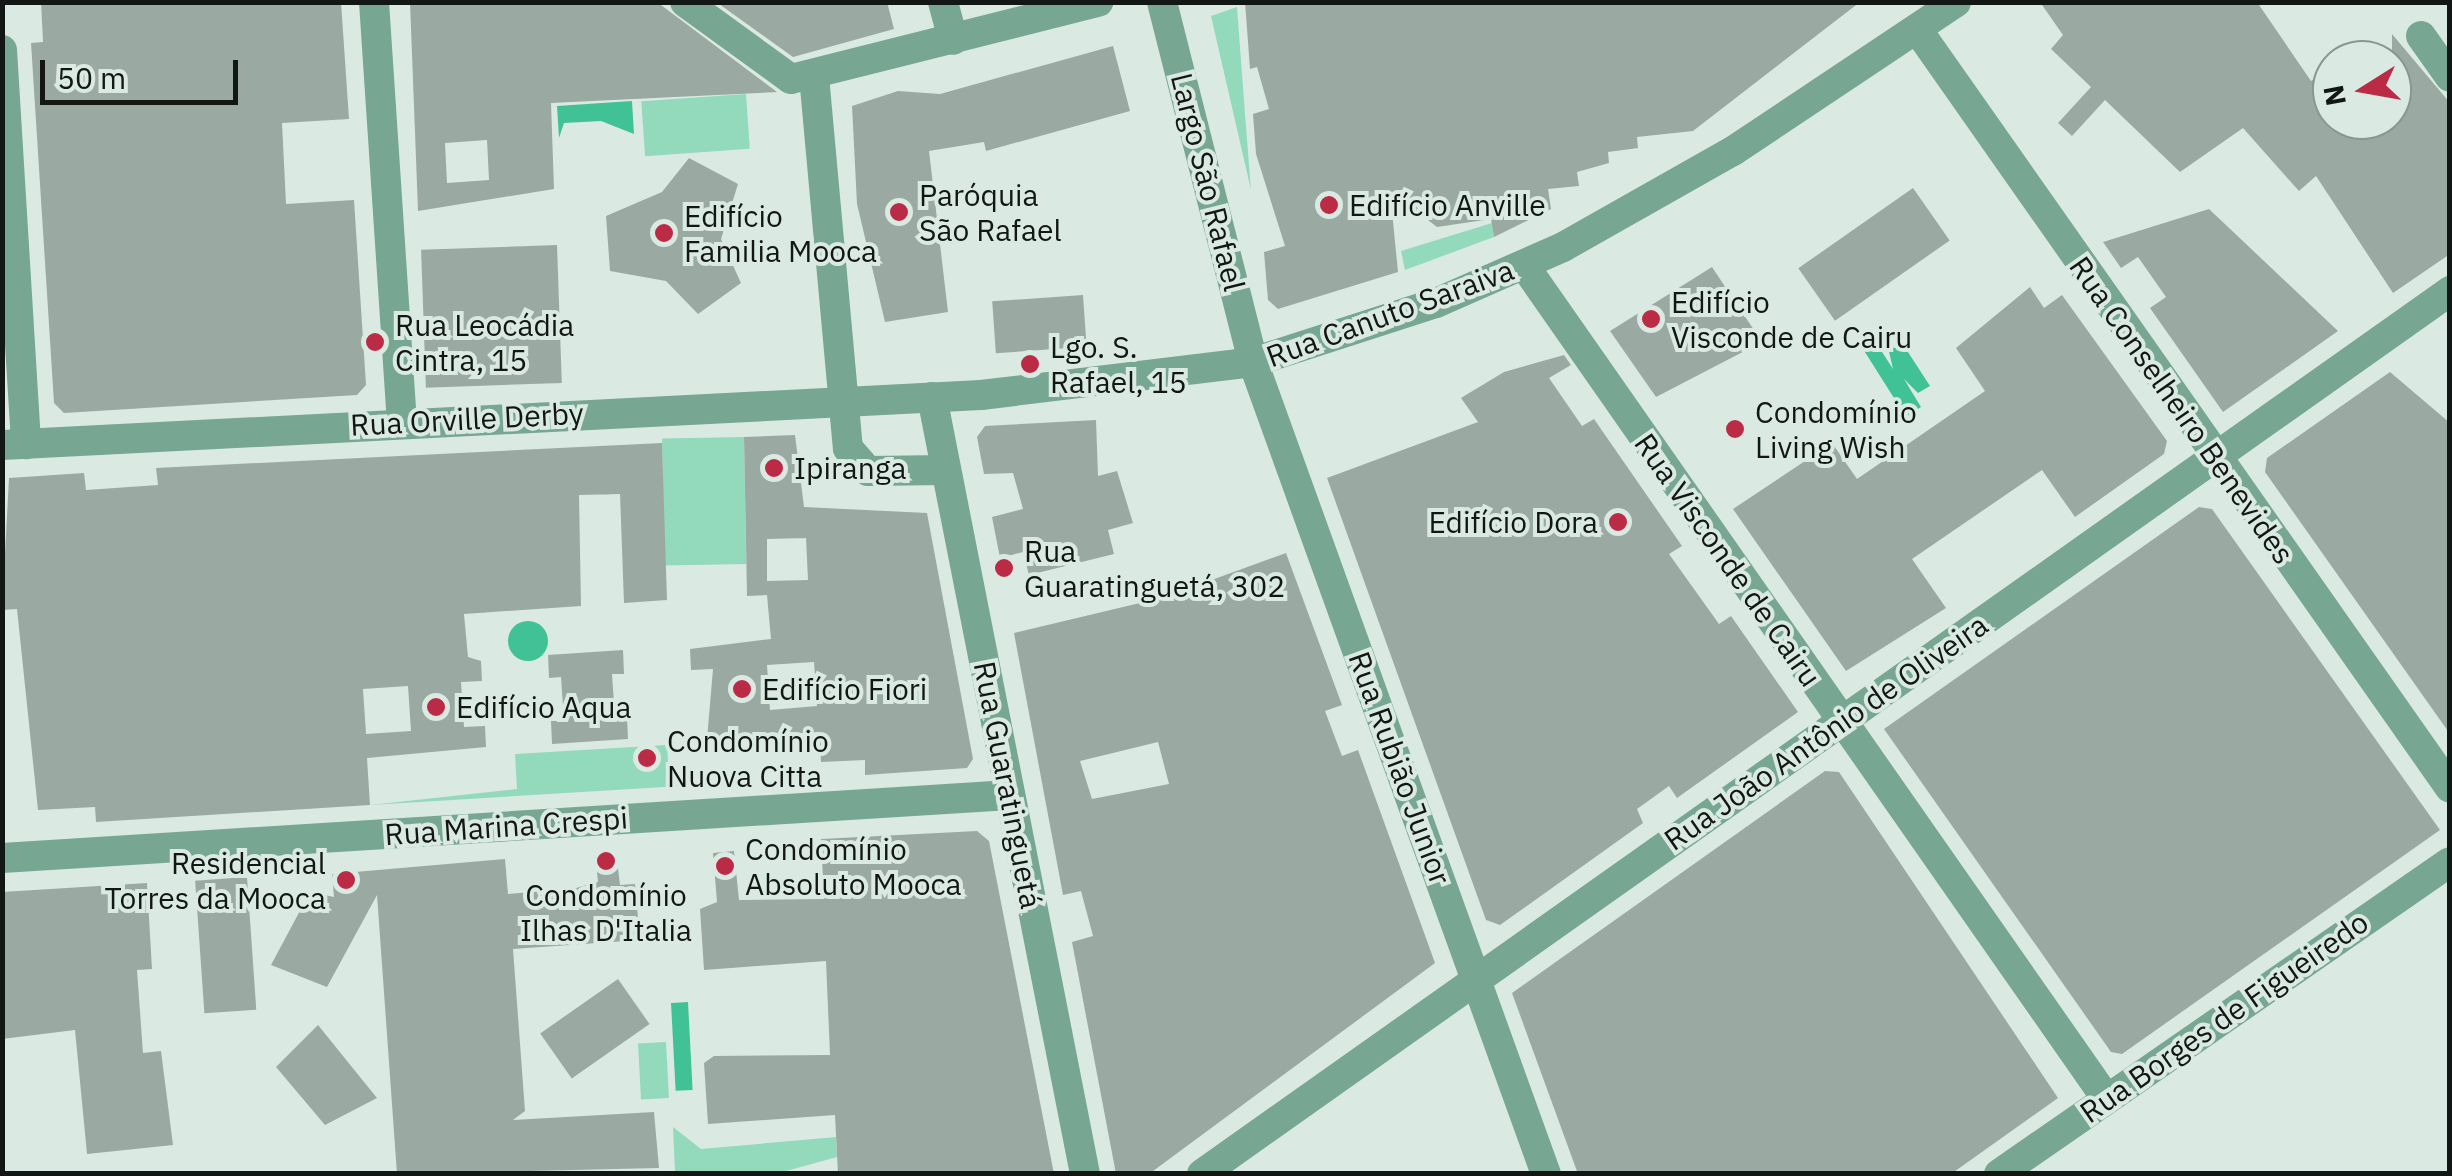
<!DOCTYPE html>
<html>
<head>
<meta charset="utf-8">
<style>
	body { margin:0 }
	#map { position:relative; width:2452px; height:1176px; overflow:hidden; background:#daeae3; font-family:"IBM Plex Sans",sans-serif }
	div>[style] { position:absolute }
	.green>* { inset:0; background:#93d9bc; transform-origin:0 0 }
	.water>* { inset:0; background:#40c196; transform-origin:0 0 }
	.round { border-radius:50% }
	.building>* { inset:0; background:#9aaaa3; transform-origin:0 0 }
	.minor>* { height:30px; margin:-15px; padding:0 15px; transform-origin:15px; border-radius:15px; background:#77a692 }
	.dots>* { width:28px; height:28px; translate:-50% -50%; box-sizing:border-box; border:5px solid #daeae3; border-radius:50% }
	span { translate:-50% -50%; white-space:nowrap; text-align:center; line-height:1.15; -webkit-text-stroke:8px #daeae3; paint-order:stroke }
	.street-label { font-size:30px; color:#121715 }
	.poi-label { font-size:30px; color:#121715 }
	.left { translate:0 -50%; text-align:left }
	.right { translate:-100% -50%; text-align:right }
	.frame { position:absolute; inset:0; border:5px solid #121715; pointer-events:none }
	.north { position:absolute; left:2312px; top:40px; width:100px; height:100px; box-sizing:border-box; background:#daeae3; border:2px solid #8a9691; border-radius:50%; rotate:259deg; font-size:28px; font-weight:700; line-height:40px; text-align:center; color:#121715 }
	.north::after { content:''; display:block; margin:auto; width:35px; height:45px; background:#bc2b45; clip-path:polygon(50% 0,100% 100%,50% 72%,0 100%) }
	.scale { position:absolute; left:40px; top:60px; width:198px; height:45px; box-sizing:border-box; border:5px solid #121715; border-top:0; padding-left:12px; font-size:30px; line-height:35px; white-space:nowrap; color:#121715; -webkit-text-stroke:8px #daeae3; paint-order:stroke }
</style>
</head>
<body>
<div id="map">
	<div class="green">
		<div style="clip-path:polygon(1237px 7px,1245px 114px,1251px 190px,1211px 16px)"></div>
		<div style="left:746px;top:94px;width:55px;height:105px;rotate:86deg"></div>
		<div style="clip-path:polygon(1492px 223px,1494px 237px,1405px 270px,1401px 251px)"></div>
		<div style="left:744px;top:437px;width:127px;height:82px;rotate:89deg"></div>
		<div style="clip-path:polygon(667px 745px,669px 780px,697px 785px,370px 805px,517px 789px,515px 754px)"></div>
		<div style="left:666px;top:1042px;width:56px;height:28px;rotate:87deg"></div>
		<div style="clip-path:polygon(673px 1127px,701px 1149px,836px 1137px,837px 1157px,779px 1173px,675px 1173px)"></div>
	</div>
	<div class="water">
		<div style="clip-path:polygon(632px 101px,634px 134px,601px 121px,564px 123px,559px 138px,557px 106px)"></div>
		<div style="clip-path:polygon(1875px 341px,1893px 369px,1888px 347px,1906px 349px,1930px 386px,1918px 393px,1904px 379px,1921px 407px,1906px 417px,1863px 349px)"></div>
		<div class="round" style="left:508px;top:621px;width:40px;height:40px"></div>
		<div style="left:688px;top:1002px;width:88px;height:17px;rotate:87deg"></div>
	</div>
	<div class="building">
		<div style="clip-path:polygon(41px 2px,341px 2px,349px 119px,282px 123px,286px 204px,354px 200px,366px 385px,357px 395px,64px 413px,54px 403px,31px 43px,43px 42px)"></div>
		<div style="clip-path:polygon(evenodd,410px 2px,657px 2px,777px 92px,551px 103px,554px 189px,418px 211px,410px 2px,487px 140px,489px 180px,447px 183px,445px 143px,487px 140px)"></div>
		<div style="clip-path:polygon(887px 2px,894px 29px,793px 57px,719px 4px)"></div>
		<div style="clip-path:polygon(1245px 2px,1689px 3px,1860px 2px,1693px 131px,1637px 137px,1638px 148px,1608px 152px,1609px 163px,1577px 172px,1579px 186px,1548px 189px,1551px 209px,1494px 237px,1491px 219px,1437px 227px,1390px 191px,1398px 272px,1278px 309px,1268px 300px,1264px 252px,1285px 246px,1256px 154px,1253px 114px,1269px 109px,1257px 67px,1250px 69px)"></div>
		<div style="clip-path:polygon(2040px 2px,2257px 2px,2311px 81px,2332px 67px,2332px 120px,2392px 120px,2392px 34px,2450px 103px,2450px 254px,2393px 293px,2316px 176px,2299px 191px,2243px 128px,2180px 172px,2105px 100px,2072px 136px,2058px 123px,2091px 87px,2051px 49px,2063px 35px)"></div>
		<div style="clip-path:polygon(1113px 46px,1130px 111px,986px 151px,984px 142px,929px 151px,948px 312px,885px 322px,857px 204px,852px 106px,898px 91px,940px 94px)"></div>
		<div style="clip-path:polygon(689px 158px,738px 184px,721px 239px,741px 283px,698px 314px,666px 281px,610px 271px,606px 216px,662px 192px)"></div>
		<div style="left:1913px;top:188px;width:64px;height:140px;rotate:55deg"></div>
		<div style="clip-path:polygon(2209px 209px,2338px 331px,2223px 412px,2150px 308px,2166px 297px,2138px 257px,2121px 268px,2103px 242px)"></div>
		<div style="left:557px;top:245px;width:138px;height:136px;rotate:88deg"></div>
		<div style="clip-path:polygon(1712px 267px,1762px 342px,1656px 397px,1610px 331px)"></div>
		<div style="clip-path:polygon(2030px 287px,2044px 308px,2062px 295px,2167px 441px,2164px 454px,2075px 517px,2042px 470px,1912px 559px,1946px 608px,1846px 671px,1733px 509px,1832px 443px,1857px 479px,1985px 391px,1956px 348px)"></div>
		<div style="left:1083px;top:295px;width:52px;height:91px;rotate:86deg"></div>
		<div style="clip-path:polygon(1564px 355px,1571px 365px,1549px 378px,1582px 426px,1594px 419px,1682px 546px,1669px 554px,1719px 624px,1731px 616px,1798px 712px,1677px 798px,1669px 786px,1637px 809px,1643px 823px,1500px 925px,1486px 920px,1327px 478px,1478px 422px,1461px 398px,1504px 372px)"></div>
		<div style="clip-path:polygon(2390px 372px,2450px 423px,2450px 734px,2265px 472px,2267px 458px)"></div>
		<div style="clip-path:polygon(1096px 420px,1098px 476px,1117px 471px,1133px 523px,1108px 530px,1114px 554px,1029px 575px,1023px 552px,1000px 558px,992px 517px,1023px 509px,1013px 473px,984px 474px,977px 437px,985px 426px)"></div>
		<div style="clip-path:polygon(evenodd,795px 435px,804px 507px,927px 513px,973px 759px,967px 768px,865px 775px,865px 760px,821px 762px,819px 732px,707px 739px,713px 669px,691px 670px,690px 649px,771px 639px,767px 595px,747px 596px,744px 437px,795px 435px,806px 538px,808px 580px,767px 581px,767px 539px,806px 538px,795px 435px,814px 662px,817px 706px,770px 710px,767px 665px,814px 662px)"></div>
		<div style="clip-path:polygon(evenodd,662px 443px,667px 600px,624px 603px,620px 494px,579px 495px,581px 606px,464px 614px,468px 657px,481px 661px,482px 681px,461px 682px,464px 727px,485px 726px,486px 747px,367px 758px,370px 805px,96px 822px,95px 807px,38px 810px,17px 609px,2px 610px,9px 478px,84px 473px,86px 490px,158px 485px,156px 468px,662px 443px,408px 686px,411px 731px,366px 734px,363px 689px,408px 686px)"></div>
		<div style="clip-path:polygon(2199px 507px,2212px 509px,2440px 830px,2122px 1054px,2111px 1052px,1884px 729px)"></div>
		<div style="clip-path:polygon(evenodd,1286px 553px,1342px 705px,1325px 711px,1342px 756px,1358px 750px,1435px 963px,1149px 1174px,1116px 1174px,1072px 942px,1093px 936px,1081px 891px,1063px 895px,1014px 633px,1165px 597px,1286px 553px,1158px 742px,1169px 784px,1092px 799px,1080px 761px,1158px 742px)"></div>
		<div style="clip-path:polygon(623px 650px,624px 674px,612px 674px,615px 717px,627px 716px,628px 739px,552px 744px,551px 721px,564px 721px,561px 677px,549px 678px,548px 655px)"></div>
		<div style="clip-path:polygon(1825px 771px,1839px 772px,2058px 1098px,1951px 1174px,1578px 1174px,1512px 993px)"></div>
		<div style="clip-path:polygon(977px 831px,989px 841px,1054px 1174px,838px 1174px,835px 1115px,708px 1124px,704px 1063px,714px 1056px,830px 1055px,826px 961px,704px 970px,700px 909px,717px 902px,713px 853px,734px 851px,739px 900px,824px 899px,821px 839px)"></div>
		<div style="clip-path:polygon(616px 852px,620px 885px,635px 884px,640px 940px,513px 949px,525px 1111px,513px 1120px,654px 1112px,659px 1168px,397px 1174px,377px 895px,327px 987px,271px 965px,310px 892px,334px 897px,332px 874px,505px 859px,508px 894px,576px 888px,598px 882px,595px 853px)"></div>
		<div style="left:247px;top:877px;width:133px;height:52px;rotate:86deg"></div>
		<div style="clip-path:polygon(147px 883px,152px 969px,137px 970px,143px 1053px,161px 1051px,173px 1145px,87px 1154px,75px 1030px,2px 1039px,2px 892px)"></div>
		<div style="left:618px;top:979px;width:55px;height:95px;rotate:55deg"></div>
		<div style="clip-path:polygon(318px 1025px,377px 1098px,325px 1125px,276px 1067px)"></div>
	</div>
	<div class="minor">
		<div style="left:374px;top:2px;width:421px;rotate:86.2deg"></div>
		<div style="left:685px;top:2px;width:131px;rotate:36deg"></div>
		<div style="left:791px;top:79px;width:317px;rotate:-14.1deg"></div>
		<div style="left:943px;top:2px;width:39px;rotate:75deg"></div>
		<div style="left:1162px;top:2px;width:371px;rotate:75.8deg"></div>
		<div style="left:1253px;top:362px;width:863px;rotate:70.16deg"></div>
		<div style="left:1917px;top:29px;width:927px;rotate:54.92deg"></div>
		<div style="left:2421px;top:36px;width:50px;rotate:54.7deg"></div>
		<div style="left:2px;top:50px;width:395px;rotate:86.5deg"></div>
		<div style="left:814px;top:76px;width:374px;rotate:84.8deg"></div>
		<div style="left:848px;top:448px;width:30px;rotate:49deg"></div>
		<div style="left:868px;top:471px;width:78px;rotate:-0.7deg"></div>
		<div style="left:1524px;top:265px;width:1016px;rotate:55.06deg"></div>
		<div style="left:932px;top:397px;width:792px;rotate:78.86deg"></div>
		<div style="left:2px;top:445px;width:980px;rotate:-2.92deg"></div>
		<div style="left:981px;top:395px;width:274px;rotate:-6.9deg"></div>
		<div style="left:1253px;top:362px;width:192px;rotate:-17.9deg"></div>
		<div style="left:1436px;top:303px;width:139px;rotate:-23.8deg"></div>
		<div style="left:1563px;top:247px;width:195px;rotate:-29.5deg"></div>
		<div style="left:1733px;top:151px;width:268px;rotate:-33.7deg"></div>
		<div style="left:2px;top:858px;width:1010px;rotate:-3.58deg"></div>
		<div style="left:1202px;top:1174px;width:1529px;rotate:-35.28deg"></div>
		<div style="left:1999px;top:1174px;width:548px;rotate:-34.68deg"></div>
	</div>
	<div class="dots">
		<div style="left:1329px;top:205px;background:#bc2b45"></div>
		<div style="left:899px;top:212px;background:#bc2b45"></div>
		<div style="left:664px;top:233px;background:#bc2b45"></div>
		<div style="left:1651px;top:319px;background:#bc2b45"></div>
		<div style="left:375px;top:342px;background:#bc2b45"></div>
		<div style="left:1030px;top:364px;background:#bc2b45"></div>
		<div style="left:1735px;top:429px;background:#bc2b45"></div>
		<div style="left:774px;top:468px;background:#bc2b45"></div>
		<div style="left:1618px;top:522px;background:#bc2b45"></div>
		<div style="left:1004px;top:568px;background:#bc2b45"></div>
		<div style="left:742px;top:689px;background:#bc2b45"></div>
		<div style="left:436px;top:707px;background:#bc2b45"></div>
		<div style="left:647px;top:758px;background:#bc2b45"></div>
		<div style="left:606px;top:861px;background:#bc2b45"></div>
		<div style="left:725px;top:866px;background:#bc2b45"></div>
		<div style="left:346px;top:880px;background:#bc2b45"></div>
	</div>
	<div class="street-label">
		<span style="left:1208px;top:182px;rotate:76deg">Largo São Rafael</span>
		<span style="left:1390px;top:313px;rotate:-20deg">Rua Canuto Saraiva</span>
		<span style="left:2182px;top:410px;rotate:55deg">Rua Conselheiro Benevides</span>
		<span style="left:467px;top:419px;rotate:-3deg">Rua Orville Derby</span>
		<span style="left:1728px;top:560px;rotate:55deg">Rua Visconde de Cairu</span>
		<span style="left:1826px;top:732px;rotate:-35deg">Rua João Antônio de Oliveira</span>
		<span style="left:1400px;top:768px;rotate:70deg">Rua Rubião Junior</span>
		<span style="left:1008px;top:785px;rotate:79deg">Rua Guaratinguetá</span>
		<span style="left:506px;top:826px;rotate:-4deg">Rua Marina Crespi</span>
		<span style="left:2224px;top:1017px;rotate:-35deg">Rua Borges de Figueiredo</span>
	</div>
	<div class="poi-label">
		<span class="left" style="left:919px;top:212px">Paróquia<br>São Rafael</span>
		<span class="left" style="left:1349px;top:205px">Edifício Anville</span>
		<span class="left" style="left:684px;top:233px">Edifício<br>Familia Mooca</span>
		<span class="left" style="left:1671px;top:319px">Edifício<br>Visconde de Cairu</span>
		<span class="left" style="left:395px;top:342px">Rua Leocádia<br>Cintra, 15</span>
		<span class="left" style="left:1050px;top:364px">Lgo. S.<br>Rafael, 15</span>
		<span class="left" style="left:1755px;top:429px">Condomínio<br>Living Wish</span>
		<span class="left" style="left:794px;top:468px">Ipiranga</span>
		<span class="right" style="left:1598px;top:522px">Edifício Dora</span>
		<span class="left" style="left:1024px;top:568px">Rua<br>Guaratinguetá, 302</span>
		<span class="left" style="left:762px;top:689px">Edifício Fiori</span>
		<span class="left" style="left:456px;top:707px">Edifício Aqua</span>
		<span class="left" style="left:667px;top:758px">Condomínio<br>Nuova Citta</span>
		<span class="left" style="left:745px;top:866px">Condomínio<br>Absoluto Mooca</span>
		<span class="right" style="left:326px;top:880px">Residencial<br>Torres da Mooca</span>
		<span style="left:606px;top:912px">Condomínio<br>Ilhas D'Italia</span>
	</div>
	<div class="frame"></div>
	<div class="north">N</div>
	<div class="scale">50 m</div>
</div>
</body>
</html>
